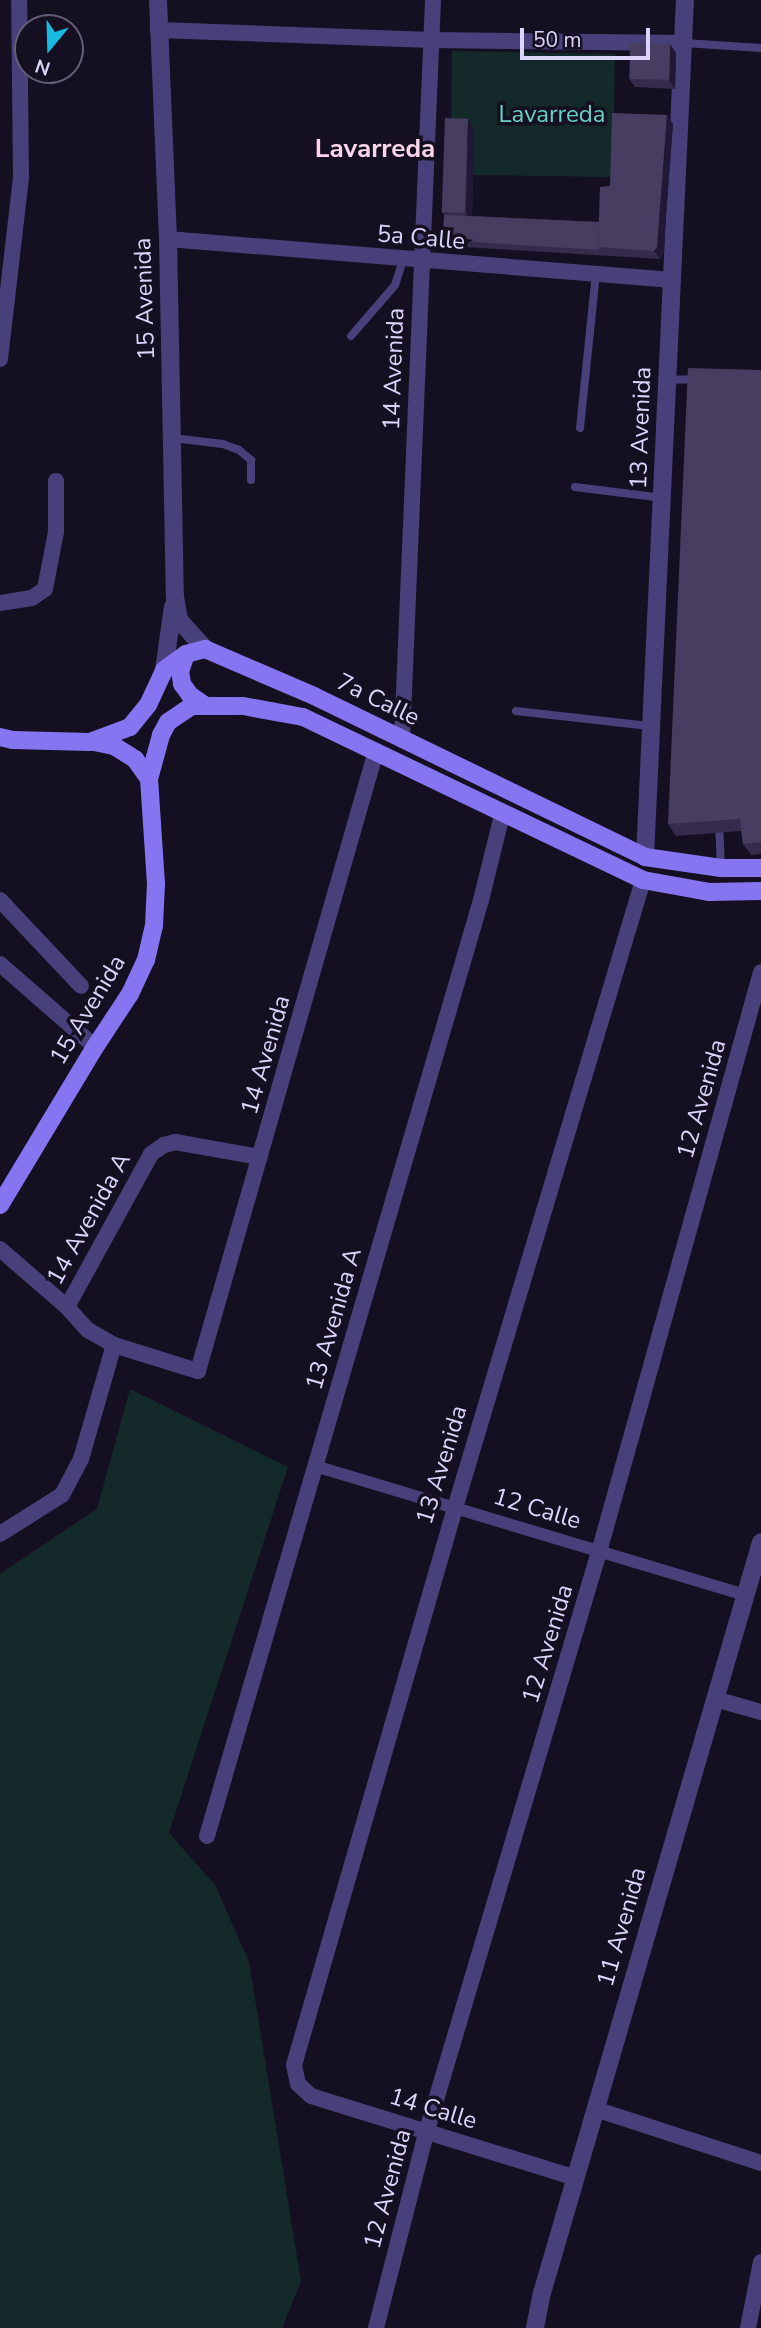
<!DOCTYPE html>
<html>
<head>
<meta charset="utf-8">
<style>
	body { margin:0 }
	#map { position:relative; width:761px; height:2328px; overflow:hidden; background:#151021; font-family:"Nunito Sans",sans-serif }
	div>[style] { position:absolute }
	.green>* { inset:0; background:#14292a }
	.service>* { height:8px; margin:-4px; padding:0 4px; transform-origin:4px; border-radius:4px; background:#48407b }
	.pedestrian>* { height:12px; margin:-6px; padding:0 6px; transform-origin:6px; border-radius:6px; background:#48407b }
	.minor>* { height:16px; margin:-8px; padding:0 8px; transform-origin:8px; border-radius:8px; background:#48407b }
	.tertiary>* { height:18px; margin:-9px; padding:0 9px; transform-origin:9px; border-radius:9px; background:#48407b }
	.secondary>* { height:18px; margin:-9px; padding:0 9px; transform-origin:9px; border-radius:9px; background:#8575f1 }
	.wall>* { inset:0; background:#352b4d }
	.shaded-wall>* { inset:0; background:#201834 }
	.building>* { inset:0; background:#473d60; transform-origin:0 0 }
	span { translate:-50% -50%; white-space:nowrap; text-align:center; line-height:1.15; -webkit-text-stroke:7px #151021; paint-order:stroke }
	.park-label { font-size:24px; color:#68d3c3 }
	.street-label { font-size:24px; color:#ddd4fb }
	.neighbourhood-label { font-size:26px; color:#fbd6ea; font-weight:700 }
	.north { position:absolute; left:14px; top:14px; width:70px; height:70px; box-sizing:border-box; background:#151021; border:2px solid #655e78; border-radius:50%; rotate:199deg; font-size:19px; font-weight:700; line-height:28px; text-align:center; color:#ddd4fb }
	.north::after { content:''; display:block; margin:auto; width:24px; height:32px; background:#18b9e3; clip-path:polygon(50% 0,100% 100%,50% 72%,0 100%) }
	.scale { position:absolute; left:520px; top:28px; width:130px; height:32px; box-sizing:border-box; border:4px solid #ddd4fb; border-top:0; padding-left:9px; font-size:21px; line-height:24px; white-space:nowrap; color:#ddd4fb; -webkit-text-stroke:5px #151021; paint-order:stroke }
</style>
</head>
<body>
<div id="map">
	<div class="green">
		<div style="clip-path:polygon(452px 51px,615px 54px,613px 177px,473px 175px,474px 128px,451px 127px)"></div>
		<div style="clip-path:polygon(130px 1389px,288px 1467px,169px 1833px,215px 1885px,249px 1962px,301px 2281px,282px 2328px,0 2328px,0 1574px,97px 1509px)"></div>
	</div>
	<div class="service">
		<div style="left:684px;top:43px;width:77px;rotate:3.7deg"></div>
		<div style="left:351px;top:336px;width:67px;rotate:-49.2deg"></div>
		<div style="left:395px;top:285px;width:26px;rotate:-72deg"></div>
		<div style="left:668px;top:380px;width:29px;rotate:-2deg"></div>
		<div style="left:580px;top:428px;width:155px;rotate:-84.1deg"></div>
		<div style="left:173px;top:438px;width:50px;rotate:6.8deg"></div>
		<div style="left:223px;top:444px;width:17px;rotate:21deg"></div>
		<div style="left:239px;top:450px;width:16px;rotate:40deg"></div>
		<div style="left:251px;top:460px;width:20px;rotate:90deg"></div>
		<div style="left:575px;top:487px;width:89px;rotate:7.1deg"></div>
		<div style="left:516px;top:711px;width:134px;rotate:6.4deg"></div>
		<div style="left:719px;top:822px;width:46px;rotate:87.5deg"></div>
	</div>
	<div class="pedestrian">
		<div style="left:315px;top:1466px;width:449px;rotate:16.7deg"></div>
	</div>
	<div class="minor">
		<div style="left:158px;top:30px;width:273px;rotate:2.1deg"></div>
		<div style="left:431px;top:40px;width:252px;rotate:0.7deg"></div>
		<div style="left:168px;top:239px;width:506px;rotate:4.65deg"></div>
		<div style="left:0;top:359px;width:183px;rotate:-83.4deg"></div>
		<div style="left:21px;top:177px;width:177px;rotate:-90.6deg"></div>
		<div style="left:0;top:603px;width:32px;rotate:-9deg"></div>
		<div style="left:32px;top:598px;width:16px;rotate:-35deg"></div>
		<div style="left:45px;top:589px;width:58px;rotate:-79.1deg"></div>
		<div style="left:56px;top:532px;width:51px;rotate:-90deg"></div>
		<div style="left:402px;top:740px;width:741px;rotate:-87.6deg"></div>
		<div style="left:0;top:900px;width:118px;rotate:46.7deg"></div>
		<div style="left:0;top:964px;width:126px;rotate:41.1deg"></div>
		<div style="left:0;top:1249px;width:89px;rotate:40.9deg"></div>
		<div style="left:67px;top:1307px;width:31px;rotate:48deg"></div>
		<div style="left:88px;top:1330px;width:30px;rotate:30deg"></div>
		<div style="left:114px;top:1345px;width:88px;rotate:17.2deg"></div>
		<div style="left:198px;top:1371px;width:645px;rotate:-73.98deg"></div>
		<div style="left:67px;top:1307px;width:175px;rotate:-61.2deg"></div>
		<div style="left:151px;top:1154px;width:16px;rotate:-35deg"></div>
		<div style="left:164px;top:1145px;width:11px;rotate:-15deg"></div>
		<div style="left:175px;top:1142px;width:86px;rotate:10deg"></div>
		<div style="left:0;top:1534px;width:73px;rotate:-32.2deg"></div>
		<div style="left:62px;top:1495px;width:41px;rotate:-62.2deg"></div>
		<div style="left:81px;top:1459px;width:119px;rotate:-73.9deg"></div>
		<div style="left:715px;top:1699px;width:48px;rotate:15.8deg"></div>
		<div style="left:207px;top:1836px;width:975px;rotate:-73.68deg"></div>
		<div style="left:481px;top:900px;width:88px;rotate:-76.1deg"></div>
		<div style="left:595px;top:2109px;width:175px;rotate:18deg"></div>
		<div style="left:576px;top:2178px;width:277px;rotate:-162.8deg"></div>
		<div style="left:311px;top:2096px;width:18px;rotate:-137deg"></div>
		<div style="left:298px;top:2084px;width:19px;rotate:-102deg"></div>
		<div style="left:294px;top:2065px;width:580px;rotate:-73.88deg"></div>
		<div style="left:455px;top:1508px;width:656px;rotate:-73.33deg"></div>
		<div style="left:376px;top:2328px;width:204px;rotate:-75.6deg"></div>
		<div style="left:427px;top:2130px;width:603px;rotate:-73.43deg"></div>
		<div style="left:599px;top:1552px;width:602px;rotate:-74.39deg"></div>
		<div style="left:748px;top:2328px;width:67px;rotate:-78.9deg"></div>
	</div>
	<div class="tertiary">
		<div style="left:158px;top:0;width:239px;rotate:87.6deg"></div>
		<div style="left:168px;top:239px;width:358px;rotate:88.9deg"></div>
		<div style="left:175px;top:597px;width:23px;rotate:80deg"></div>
		<div style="left:179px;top:620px;width:39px;rotate:48deg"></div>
		<div style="left:164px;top:670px;width:64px;rotate:-81.9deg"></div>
		<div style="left:645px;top:857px;width:858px;rotate:-87.33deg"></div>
		<div style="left:535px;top:2328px;width:36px;rotate:-79deg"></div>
		<div style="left:542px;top:2293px;width:782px;rotate:-73.74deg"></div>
	</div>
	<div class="secondary">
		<div style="left:186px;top:654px;width:18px;rotate:109deg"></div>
		<div style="left:180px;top:671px;width:13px;rotate:81deg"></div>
		<div style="left:182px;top:684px;width:14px;rotate:54deg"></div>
		<div style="left:190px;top:695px;width:19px;rotate:35deg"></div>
		<div style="left:0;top:737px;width:13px;rotate:13deg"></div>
		<div style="left:13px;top:740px;width:77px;rotate:1.5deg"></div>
		<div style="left:90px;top:742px;width:43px;rotate:-20.6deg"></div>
		<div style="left:130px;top:727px;width:28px;rotate:-51deg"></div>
		<div style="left:148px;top:705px;width:38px;rotate:-65deg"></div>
		<div style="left:164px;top:670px;width:27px;rotate:-36deg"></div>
		<div style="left:186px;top:654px;width:20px;rotate:-15deg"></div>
		<div style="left:205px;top:649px;width:119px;rotate:23.3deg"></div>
		<div style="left:314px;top:696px;width:368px;rotate:25.9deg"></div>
		<div style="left:645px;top:857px;width:77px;rotate:8.2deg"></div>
		<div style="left:721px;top:868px;width:40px"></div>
		<div style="left:94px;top:742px;width:20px;rotate:11deg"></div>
		<div style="left:114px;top:746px;width:25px;rotate:32deg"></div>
		<div style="left:135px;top:759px;width:24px;rotate:55deg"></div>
		<div style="left:0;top:1205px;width:184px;rotate:-59deg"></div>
		<div style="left:95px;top:1047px;width:64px;rotate:-56.6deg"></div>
		<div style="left:130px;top:994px;width:38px;rotate:-65deg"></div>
		<div style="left:146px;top:960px;width:35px;rotate:-77deg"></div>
		<div style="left:154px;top:926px;width:42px;rotate:-87.3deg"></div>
		<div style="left:156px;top:884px;width:105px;rotate:-93.8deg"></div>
		<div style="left:149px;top:779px;width:46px;rotate:-74.7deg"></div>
		<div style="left:161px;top:735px;width:15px;rotate:-62deg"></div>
		<div style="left:168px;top:722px;width:29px;rotate:-34deg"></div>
		<div style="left:192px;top:706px;width:51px"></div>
		<div style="left:243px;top:706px;width:61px;rotate:10.4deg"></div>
		<div style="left:303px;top:717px;width:377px;rotate:25.6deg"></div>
		<div style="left:643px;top:880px;width:68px;rotate:10.2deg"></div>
		<div style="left:710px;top:892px;width:51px;rotate:-1.1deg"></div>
	</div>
	<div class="wall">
		<div style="clip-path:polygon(670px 44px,676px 53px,675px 89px,635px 87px,629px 79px)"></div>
		<div style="clip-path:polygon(673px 124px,663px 256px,660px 259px,447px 246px,443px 240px,444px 215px,442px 212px,474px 128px,472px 216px,599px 222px,610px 186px)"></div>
		<div style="clip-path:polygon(761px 370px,761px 854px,751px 855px,743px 844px,741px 831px,676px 836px,668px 824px)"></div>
	</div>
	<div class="shaded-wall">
		<div style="clip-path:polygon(670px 44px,676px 53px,675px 89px,669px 80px)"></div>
		<div style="clip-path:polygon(667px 115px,673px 124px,663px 256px,660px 259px,654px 251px)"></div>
		<div style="clip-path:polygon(468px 119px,474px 128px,472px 223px,466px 214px)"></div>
	</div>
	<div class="building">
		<div style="left:630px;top:43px;width:40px;height:36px;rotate:1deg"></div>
		<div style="clip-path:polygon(612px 113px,667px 115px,657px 247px,654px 251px,598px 247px,600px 187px,610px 186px)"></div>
		<div style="left:445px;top:118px;width:23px;height:94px;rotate:2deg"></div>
		<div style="clip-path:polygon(444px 215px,599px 222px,598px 247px,600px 250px,443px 240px)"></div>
		<div style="clip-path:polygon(688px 368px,761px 370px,761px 842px,743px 844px,740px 819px,668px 824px)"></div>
	</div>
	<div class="park-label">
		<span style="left:552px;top:115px">Lavarreda</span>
	</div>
	<div class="street-label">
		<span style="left:421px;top:238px;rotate:5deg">5a Calle</span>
		<span style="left:145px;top:299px;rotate:-92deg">15 Avenida</span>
		<span style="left:394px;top:369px;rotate:-88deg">14 Avenida</span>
		<span style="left:641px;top:428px;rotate:-88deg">13 Avenida</span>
		<span style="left:378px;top:700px;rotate:26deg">7a Calle</span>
		<span style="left:88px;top:1010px;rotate:-59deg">15 Avenida</span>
		<span style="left:266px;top:1055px;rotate:-74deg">14 Avenida</span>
		<span style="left:702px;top:1099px;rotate:-74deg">12 Avenida</span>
		<span style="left:89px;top:1219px;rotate:-61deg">14 Avenida A</span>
		<span style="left:334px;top:1319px;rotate:-74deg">13 Avenida A</span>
		<span style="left:442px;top:1465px;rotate:-73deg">13 Avenida</span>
		<span style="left:537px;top:1509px;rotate:17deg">12 Calle</span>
		<span style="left:548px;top:1644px;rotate:-73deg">12 Avenida</span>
		<span style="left:622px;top:1927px;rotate:-74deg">11 Avenida</span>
		<span style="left:433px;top:2109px;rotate:17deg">14 Calle</span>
		<span style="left:388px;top:2189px;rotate:-75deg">12 Avenida</span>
	</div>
	<div class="neighbourhood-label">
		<span style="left:375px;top:149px">Lavarreda</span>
	</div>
	<div class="north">N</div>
	<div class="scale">50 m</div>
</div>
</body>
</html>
